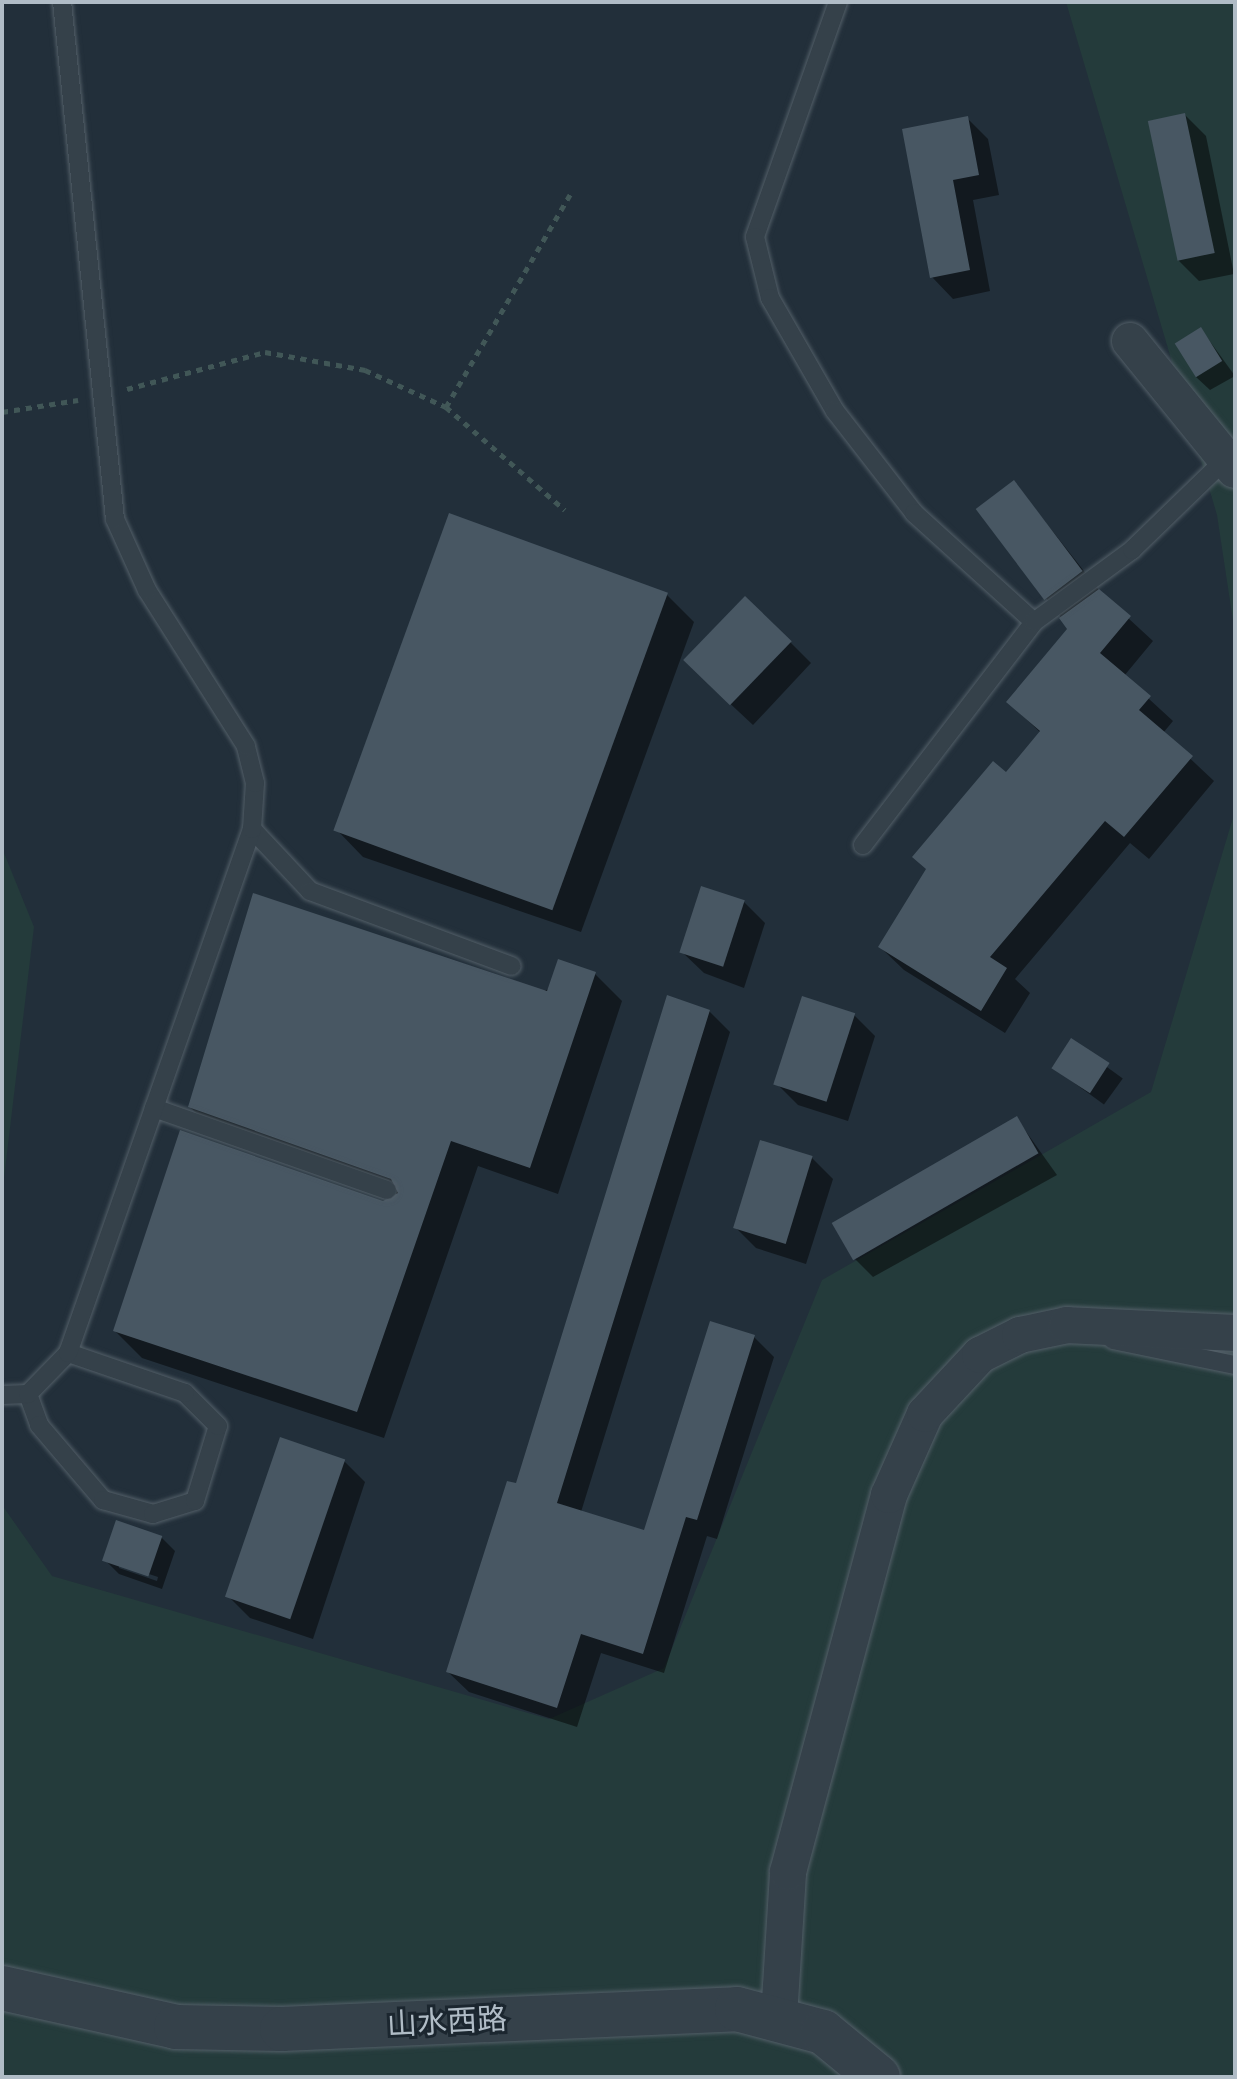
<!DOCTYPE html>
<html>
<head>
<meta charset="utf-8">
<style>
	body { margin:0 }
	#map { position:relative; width:1237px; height:2079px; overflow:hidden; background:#222f3a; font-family:"Space Grotesk","Noto Sans SC",sans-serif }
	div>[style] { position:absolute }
	.green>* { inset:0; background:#243b3b }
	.shadow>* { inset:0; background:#0007; transform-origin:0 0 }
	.building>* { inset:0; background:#485763; transform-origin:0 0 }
	.path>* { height:5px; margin-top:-2.5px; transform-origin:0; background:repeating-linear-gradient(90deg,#415757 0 6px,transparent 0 12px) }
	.roads { filter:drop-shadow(0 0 2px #535f68) drop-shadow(0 0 2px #535f68) }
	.service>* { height:18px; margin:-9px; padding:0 9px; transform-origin:9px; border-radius:9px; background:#35414a }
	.minor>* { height:36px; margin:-18px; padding:0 18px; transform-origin:18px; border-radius:18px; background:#35414a }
	.tertiary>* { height:44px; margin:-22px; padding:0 22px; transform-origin:22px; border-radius:22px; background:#35414a }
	span { translate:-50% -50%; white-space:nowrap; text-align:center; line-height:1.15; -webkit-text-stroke:6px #1b262f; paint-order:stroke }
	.street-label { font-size:30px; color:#b0bcc6 }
	.frame { position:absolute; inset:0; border:4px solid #b0bcc6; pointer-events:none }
</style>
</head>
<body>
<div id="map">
	<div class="green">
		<div style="clip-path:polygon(1066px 2px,1235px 2px,1235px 634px,1217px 515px)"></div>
		<div style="clip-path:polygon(1235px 811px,1235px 2077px,2px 2077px,2px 1505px,52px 1576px,549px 1719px,664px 1668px,822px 1280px,1151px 1092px)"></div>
		<div style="clip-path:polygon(2px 848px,34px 927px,2px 1195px)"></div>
	</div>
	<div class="shadow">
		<div style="clip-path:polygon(1185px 115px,1206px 136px,1234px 274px,1199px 281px,1178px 260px)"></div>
		<div style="clip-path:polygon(967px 118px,988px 139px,999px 195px,973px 200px,990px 291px,953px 299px,932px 277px,904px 131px)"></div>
		<div style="clip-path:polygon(1201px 329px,1235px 376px,1210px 390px,1196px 377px)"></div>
		<div style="clip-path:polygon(1014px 482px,1102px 594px,1153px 641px,1124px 676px,1173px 721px,1163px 733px,1214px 781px,1149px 859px,1130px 843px,1015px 979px,1030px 993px,1005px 1033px,904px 970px,880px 947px,928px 870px,1041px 733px,1008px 702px,1070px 629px,1046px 598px)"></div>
		<div style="clip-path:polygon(666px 594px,694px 622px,581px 932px,363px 857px,336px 829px)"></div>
		<div style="clip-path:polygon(790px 642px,811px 663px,753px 725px,707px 682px)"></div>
		<div style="clip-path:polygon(744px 902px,765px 923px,744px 988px,704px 973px,682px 952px)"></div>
		<div style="clip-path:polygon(595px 974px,622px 1001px,558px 1194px,478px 1166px,384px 1438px,142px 1358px,115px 1331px,396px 1197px,217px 1134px,190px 1107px)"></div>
		<div style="clip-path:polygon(709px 1011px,730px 1032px,581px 1512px,645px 1533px,754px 1337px,774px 1357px,717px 1539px,707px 1536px,664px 1673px,601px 1653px,577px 1727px,469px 1692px,448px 1672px)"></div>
		<div style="clip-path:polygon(854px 1015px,875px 1036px,848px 1121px,798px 1105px,777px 1084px)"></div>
		<div style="left:1071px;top:1041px;width:64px;height:32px;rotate:36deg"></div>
		<div style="clip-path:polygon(1017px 1119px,1057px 1175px,873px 1277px,852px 1256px)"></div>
		<div style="clip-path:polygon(812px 1158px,833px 1179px,806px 1264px,756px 1248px,735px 1227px)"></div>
		<div style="clip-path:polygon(344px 1461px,365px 1482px,313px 1639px,250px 1618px,229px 1597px)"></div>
		<div style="clip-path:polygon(evenodd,161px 1537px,175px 1551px,162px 1589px,119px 1574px,105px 1560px,161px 1537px,119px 1564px,158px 1577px,157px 1581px,119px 1568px,119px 1564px)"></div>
	</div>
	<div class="building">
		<div style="left:1185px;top:113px;width:143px;height:38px;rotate:78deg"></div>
		<div style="clip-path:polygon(968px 116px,979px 175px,953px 180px,970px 270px,930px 278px,902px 129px)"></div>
		<div style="left:1201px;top:327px;width:40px;height:31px;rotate:58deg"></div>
		<div style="left:1014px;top:480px;width:114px;height:48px;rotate:53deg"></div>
		<div style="left:449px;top:513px;width:233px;height:338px;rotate:20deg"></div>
		<div style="clip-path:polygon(1099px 589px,1131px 616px,1100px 653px,1151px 696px,1139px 710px,1193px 756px,1124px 837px,1105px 821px,990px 957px,1007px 968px,981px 1011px,878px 947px,926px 869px,912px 857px,993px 761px,1006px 772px,1040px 731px,1006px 702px,1067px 629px,1059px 618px)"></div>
		<div style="left:745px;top:596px;width:65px;height:89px;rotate:44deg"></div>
		<div style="left:701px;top:886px;width:46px;height:70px;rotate:18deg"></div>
		<div style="clip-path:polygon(253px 893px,547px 991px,558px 959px,596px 972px,530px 1168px,451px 1141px,357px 1412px,113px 1331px,180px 1130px,383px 1201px,398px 1193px,391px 1179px,188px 1107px)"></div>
		<div style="clip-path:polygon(667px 995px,710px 1010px,557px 1503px,644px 1530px,710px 1321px,755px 1335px,697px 1520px,686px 1517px,643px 1654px,581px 1634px,557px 1708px,446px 1672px,507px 1481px,516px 1483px)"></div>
		<div style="left:802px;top:996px;width:56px;height:93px;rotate:18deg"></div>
		<div style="left:1071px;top:1038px;width:46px;height:36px;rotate:33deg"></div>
		<div style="left:1017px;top:1116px;width:43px;height:214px;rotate:60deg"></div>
		<div style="left:760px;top:1140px;width:55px;height:92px;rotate:17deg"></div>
		<div style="left:280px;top:1437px;width:69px;height:169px;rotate:19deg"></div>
		<div style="left:116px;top:1520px;width:49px;height:43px;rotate:19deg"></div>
	</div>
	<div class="path">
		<div style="left:127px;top:389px;width:143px;rotate:-15deg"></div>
		<div style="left:265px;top:352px;width:102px;rotate:10.2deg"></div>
		<div style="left:365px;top:370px;width:89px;rotate:24.6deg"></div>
		<div style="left:446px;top:407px;width:157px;rotate:40.9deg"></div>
		<div style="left:446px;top:407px;width:246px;rotate:-59.7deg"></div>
		<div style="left:2px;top:412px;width:77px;rotate:-9deg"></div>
	</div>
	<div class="roads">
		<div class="service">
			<div style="left:838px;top:2px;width:249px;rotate:109.5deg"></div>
			<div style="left:755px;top:237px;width:63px;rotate:76.2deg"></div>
			<div style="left:770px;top:298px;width:130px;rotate:60.1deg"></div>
			<div style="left:835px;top:411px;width:129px;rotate:52.2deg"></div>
			<div style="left:914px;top:513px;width:162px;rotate:42.2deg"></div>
			<div style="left:252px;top:829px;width:85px;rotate:46.9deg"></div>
			<div style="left:310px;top:891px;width:215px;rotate:20.4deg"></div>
			<div style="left:863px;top:845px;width:281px;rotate:-52.5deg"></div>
			<div style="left:1034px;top:622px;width:122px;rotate:-36.3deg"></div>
			<div style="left:1132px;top:550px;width:131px;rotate:-44.1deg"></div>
			<div style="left:154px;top:1108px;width:247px;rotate:19.4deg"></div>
			<div style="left:1113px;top:1340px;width:125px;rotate:11.6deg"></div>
			<div style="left:28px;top:1394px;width:33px;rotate:70deg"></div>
			<div style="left:39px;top:1425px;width:99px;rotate:49.5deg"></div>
			<div style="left:103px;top:1500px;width:52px;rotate:15.6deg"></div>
			<div style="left:153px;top:1514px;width:44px;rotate:-17.2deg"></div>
			<div style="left:195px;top:1501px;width:78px;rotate:-73deg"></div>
			<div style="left:218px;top:1426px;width:47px;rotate:-135deg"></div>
			<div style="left:185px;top:1393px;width:124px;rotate:-161.1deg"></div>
			<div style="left:2px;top:1395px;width:26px;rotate:-2deg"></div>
			<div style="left:28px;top:1394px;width:57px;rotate:-45.7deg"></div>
			<div style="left:68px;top:1353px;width:555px;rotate:-70.65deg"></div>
			<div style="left:252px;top:829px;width:46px;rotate:-86.3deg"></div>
			<div style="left:255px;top:783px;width:38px;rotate:-104deg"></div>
			<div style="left:246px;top:746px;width:185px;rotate:-122.4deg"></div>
			<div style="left:147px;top:590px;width:78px;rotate:-114.3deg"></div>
			<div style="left:115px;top:519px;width:520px;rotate:-95.85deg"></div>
		</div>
		<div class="minor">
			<div style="left:1130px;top:341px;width:166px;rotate:50.9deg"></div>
			<div style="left:779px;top:2017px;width:145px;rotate:-86.4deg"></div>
			<div style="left:788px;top:1872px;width:390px;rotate:-75deg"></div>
			<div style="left:889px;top:1495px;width:89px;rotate:-66deg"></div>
			<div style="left:925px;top:1414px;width:81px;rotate:-47deg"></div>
			<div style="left:980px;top:1355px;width:45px;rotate:-26.6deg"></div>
			<div style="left:1020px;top:1335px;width:48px;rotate:-12deg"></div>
			<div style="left:1067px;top:1325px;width:168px;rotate:2.7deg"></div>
		</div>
		<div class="tertiary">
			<div style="left:2px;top:1988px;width:178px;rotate:12.6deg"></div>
			<div style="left:176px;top:2027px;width:106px;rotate:1.1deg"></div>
			<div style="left:282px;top:2029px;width:455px;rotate:-2.5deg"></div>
			<div style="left:737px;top:2009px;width:89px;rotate:15deg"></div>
			<div style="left:823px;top:2032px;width:71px;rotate:39.3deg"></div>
		</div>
	</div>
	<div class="street-label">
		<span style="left:447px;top:2022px;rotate:-3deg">山水西路</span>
	</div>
	<div class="frame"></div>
</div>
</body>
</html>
